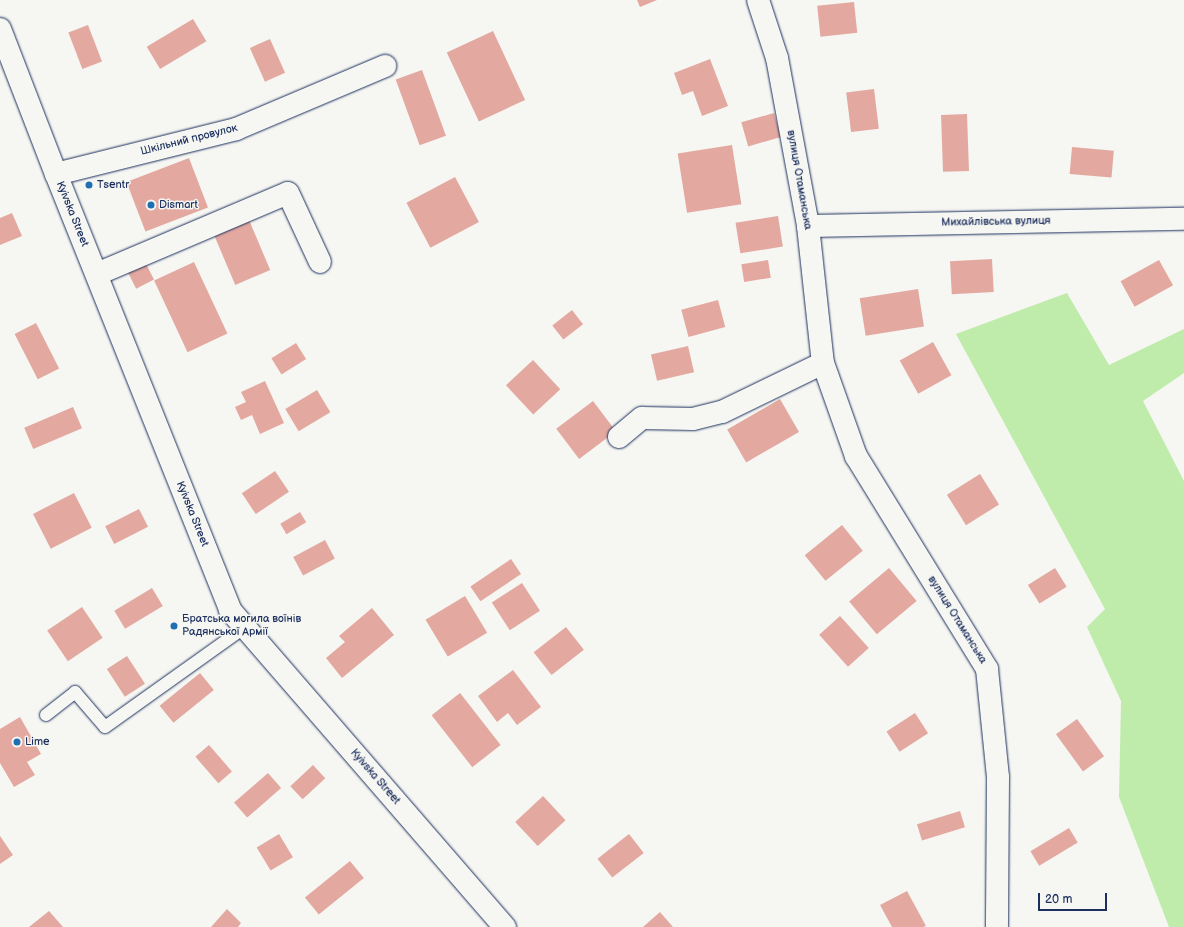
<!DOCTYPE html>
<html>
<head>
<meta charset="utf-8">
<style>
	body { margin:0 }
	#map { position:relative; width:1184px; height:927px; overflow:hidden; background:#f6f6f2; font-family:"Balsamiq Sans",sans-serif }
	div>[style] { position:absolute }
	.green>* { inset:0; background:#bfecaa }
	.building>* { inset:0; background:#e3a9a0; transform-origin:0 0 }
	.roads { filter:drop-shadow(0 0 1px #1b2f5e) drop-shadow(0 0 1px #1b2f5e) }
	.service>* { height:12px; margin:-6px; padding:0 6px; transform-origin:6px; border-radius:6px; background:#f6f6f2 }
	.minor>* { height:22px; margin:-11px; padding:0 11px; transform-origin:11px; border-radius:11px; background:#f6f6f2 }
	.tertiary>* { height:22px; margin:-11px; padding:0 11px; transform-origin:11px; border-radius:11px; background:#f6f6f2 }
	.dots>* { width:11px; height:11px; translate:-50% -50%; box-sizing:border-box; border:2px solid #f6f6f2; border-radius:50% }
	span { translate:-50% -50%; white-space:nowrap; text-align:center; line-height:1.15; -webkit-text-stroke:3px #f6f6f2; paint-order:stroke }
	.street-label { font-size:11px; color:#1b2f5e }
	.poi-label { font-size:11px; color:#1b2f5e }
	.left { translate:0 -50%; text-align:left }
	.scale { position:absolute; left:1038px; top:893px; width:69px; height:18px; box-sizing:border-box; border:2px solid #1b2f5e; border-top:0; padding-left:5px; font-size:12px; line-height:14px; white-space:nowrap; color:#1b2f5e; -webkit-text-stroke:3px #f6f6f2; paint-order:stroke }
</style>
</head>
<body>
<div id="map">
	<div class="green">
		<div style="clip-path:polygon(1067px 293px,1109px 365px,1184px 329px,1184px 373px,1143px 401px,1184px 481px,1184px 927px,1169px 927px,1119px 797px,1121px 701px,1087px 627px,1105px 609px,956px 334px)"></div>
	</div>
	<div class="building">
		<div style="clip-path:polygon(637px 0,657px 0,640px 7px)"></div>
		<div style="left:854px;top:2px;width:31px;height:37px;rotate:84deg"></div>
		<div style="left:193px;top:19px;width:26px;height:54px;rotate:59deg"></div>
		<div style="left:88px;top:25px;width:39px;height:21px;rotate:69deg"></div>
		<div style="left:493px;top:31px;width:76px;height:51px;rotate:65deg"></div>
		<div style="left:270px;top:39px;width:37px;height:22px;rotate:66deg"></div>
		<div style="clip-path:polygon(710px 59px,728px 106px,702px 116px,693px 91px,682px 95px,674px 73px)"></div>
		<div style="left:422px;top:70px;width:70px;height:28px;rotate:70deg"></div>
		<div style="left:874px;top:89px;width:40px;height:28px;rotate:83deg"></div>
		<div style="left:774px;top:113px;width:25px;height:34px;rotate:74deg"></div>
		<div style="left:967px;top:114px;width:57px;height:26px;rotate:88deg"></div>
		<div style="left:732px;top:145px;width:60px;height:55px;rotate:81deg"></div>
		<div style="left:1072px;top:147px;width:42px;height:27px;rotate:5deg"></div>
		<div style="left:189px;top:158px;width:53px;height:67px;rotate:69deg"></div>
		<div style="left:455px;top:177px;width:51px;height:55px;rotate:62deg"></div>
		<div style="clip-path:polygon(12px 213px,22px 236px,0 245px,0 218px)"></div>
		<div style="left:246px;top:213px;width:62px;height:38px;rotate:67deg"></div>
		<div style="left:778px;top:216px;width:31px;height:43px;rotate:81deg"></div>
		<div style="left:992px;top:259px;width:33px;height:42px;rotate:87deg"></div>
		<div style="left:144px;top:260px;width:22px;height:20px;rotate:63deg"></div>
		<div style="left:768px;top:260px;width:18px;height:27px;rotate:81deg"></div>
		<div style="left:1159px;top:260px;width:29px;height:44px;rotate:61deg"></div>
		<div style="left:194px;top:262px;width:79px;height:44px;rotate:65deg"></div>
		<div style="left:918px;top:289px;width:38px;height:59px;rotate:81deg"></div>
		<div style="left:718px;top:300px;width:28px;height:38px;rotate:75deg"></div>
		<div style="left:572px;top:310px;width:18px;height:25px;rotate:52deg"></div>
		<div style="left:36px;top:323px;width:51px;height:24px;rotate:63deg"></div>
		<div style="left:933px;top:342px;width:38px;height:38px;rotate:61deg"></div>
		<div style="left:296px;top:343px;width:19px;height:29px;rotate:58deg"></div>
		<div style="left:688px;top:346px;width:27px;height:38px;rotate:77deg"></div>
		<div style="left:533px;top:360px;width:40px;height:37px;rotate:47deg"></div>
		<div style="clip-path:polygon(265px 381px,284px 423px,260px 434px,252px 415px,241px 420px,235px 407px,246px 402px,241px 392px)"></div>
		<div style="left:317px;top:390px;width:26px;height:37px;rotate:59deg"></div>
		<div style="left:780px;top:399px;width:38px;height:61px;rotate:60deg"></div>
		<div style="left:593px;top:401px;width:38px;height:46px;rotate:53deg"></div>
		<div style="left:73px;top:407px;width:23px;height:53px;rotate:67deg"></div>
		<div style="left:275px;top:471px;width:25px;height:40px;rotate:56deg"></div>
		<div style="left:980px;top:474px;width:36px;height:39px;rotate:58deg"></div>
		<div style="left:74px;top:493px;width:39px;height:46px;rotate:63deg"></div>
		<div style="left:139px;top:509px;width:20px;height:38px;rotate:63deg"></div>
		<div style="left:300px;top:512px;width:12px;height:23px;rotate:59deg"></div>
		<div style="left:842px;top:525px;width:33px;height:48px;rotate:51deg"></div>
		<div style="left:325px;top:540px;width:21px;height:36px;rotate:62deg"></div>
		<div style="left:511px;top:559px;width:18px;height:49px;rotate:56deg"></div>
		<div style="left:889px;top:568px;width:43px;height:52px;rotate:50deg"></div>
		<div style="left:1055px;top:568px;width:22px;height:32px;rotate:58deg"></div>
		<div style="left:522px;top:583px;width:33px;height:36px;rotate:57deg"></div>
		<div style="left:152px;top:588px;width:21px;height:44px;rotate:59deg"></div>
		<div style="left:465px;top:596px;width:43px;height:46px;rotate:59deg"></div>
		<div style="left:82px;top:607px;width:37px;height:42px;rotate:56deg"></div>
		<div style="clip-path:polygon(372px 608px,394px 635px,342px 678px,326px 658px,345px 642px,339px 636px)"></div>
		<div style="left:840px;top:616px;width:43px;height:28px;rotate:48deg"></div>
		<div style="left:566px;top:627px;width:29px;height:41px;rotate:52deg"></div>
		<div style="left:127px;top:656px;width:33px;height:24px;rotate:57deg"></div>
		<div style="clip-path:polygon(513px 670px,541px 707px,517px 725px,508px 713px,497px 722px,478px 696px)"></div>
		<div style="left:200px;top:673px;width:22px;height:52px;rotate:51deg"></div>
		<div style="left:460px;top:693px;width:66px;height:36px;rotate:52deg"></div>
		<div style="left:915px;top:713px;width:24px;height:34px;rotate:57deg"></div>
		<div style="clip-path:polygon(20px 717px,41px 754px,27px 762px,35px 775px,14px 787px,0 763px,0 729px)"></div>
		<div style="left:1077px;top:719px;width:46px;height:26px;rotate:54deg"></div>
		<div style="left:209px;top:745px;width:35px;height:18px;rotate:49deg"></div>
		<div style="left:313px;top:765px;width:18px;height:31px;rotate:47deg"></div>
		<div style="left:268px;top:773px;width:20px;height:45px;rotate:49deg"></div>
		<div style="left:543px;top:796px;width:33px;height:38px;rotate:47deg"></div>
		<div style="left:960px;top:811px;width:17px;height:45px;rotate:73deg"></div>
		<div style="left:1069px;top:828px;width:17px;height:45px;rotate:59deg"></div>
		<div style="left:279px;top:834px;width:27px;height:26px;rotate:59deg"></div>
		<div style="left:629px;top:834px;width:24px;height:40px;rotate:52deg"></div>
		<div style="clip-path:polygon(0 836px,13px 855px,0 864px)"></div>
		<div style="left:350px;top:861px;width:22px;height:58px;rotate:51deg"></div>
		<div style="clip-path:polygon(907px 891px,926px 926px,923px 927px,892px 927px,880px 905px)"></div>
		<div style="clip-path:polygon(227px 909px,241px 923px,238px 927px,211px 927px)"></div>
		<div style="clip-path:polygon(49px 911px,63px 927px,29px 927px)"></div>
		<div style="clip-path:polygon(660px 912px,673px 927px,643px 927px)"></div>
	</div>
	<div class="roads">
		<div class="service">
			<div style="left:46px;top:715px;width:37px;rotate:-38deg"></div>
			<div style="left:75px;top:692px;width:46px;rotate:49.4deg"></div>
			<div style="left:105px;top:727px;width:172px;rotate:-35.5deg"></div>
		</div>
		<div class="minor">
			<div style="left:758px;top:0;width:61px;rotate:71.9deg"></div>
			<div style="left:777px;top:58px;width:171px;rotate:79.5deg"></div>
			<div style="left:808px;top:226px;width:138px;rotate:83.8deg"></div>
			<div style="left:823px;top:363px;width:99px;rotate:70.5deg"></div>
			<div style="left:856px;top:456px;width:250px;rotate:58.4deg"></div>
			<div style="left:987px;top:669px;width:109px;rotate:84.2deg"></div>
			<div style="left:998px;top:777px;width:150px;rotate:90.4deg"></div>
			<div style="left:56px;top:174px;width:186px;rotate:-14deg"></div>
			<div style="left:236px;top:129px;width:162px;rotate:-22.9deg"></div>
			<div style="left:808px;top:226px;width:376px;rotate:-1.1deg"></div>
			<div style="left:97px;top:274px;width:207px;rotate:-23deg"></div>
			<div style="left:288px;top:193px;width:76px;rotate:65.1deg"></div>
			<div style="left:619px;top:437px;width:30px;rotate:-40deg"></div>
			<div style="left:642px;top:418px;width:51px;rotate:1.1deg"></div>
			<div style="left:693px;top:419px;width:30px;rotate:-14deg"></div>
			<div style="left:722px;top:412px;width:112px;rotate:-25.9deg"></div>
		</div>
		<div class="tertiary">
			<div style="left:0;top:29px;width:155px;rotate:68.9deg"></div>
			<div style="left:56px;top:174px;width:469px;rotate:68.2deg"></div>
			<div style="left:230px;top:610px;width:420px;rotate:49.1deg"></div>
		</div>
	</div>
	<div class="dots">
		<div style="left:89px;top:185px;background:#1f6fb2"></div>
		<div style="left:151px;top:205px;background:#1f6fb2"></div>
		<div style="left:174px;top:626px;background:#1f6fb2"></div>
		<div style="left:17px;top:742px;background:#1f6fb2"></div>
	</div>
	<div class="street-label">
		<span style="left:189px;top:140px;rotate:-14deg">Шкільний провулок</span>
		<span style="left:799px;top:180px;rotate:80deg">вулиця Отаманська</span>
		<span style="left:72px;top:214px;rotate:68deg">Kyivska Street</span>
		<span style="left:996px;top:222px;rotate:-1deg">Михайлівська вулиця</span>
		<span style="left:192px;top:514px;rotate:68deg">Kyivska Street</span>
		<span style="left:957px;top:620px;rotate:58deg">вулиця Отаманська</span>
		<span style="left:375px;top:777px;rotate:49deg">Kyivska Street</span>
	</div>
	<div class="poi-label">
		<span class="left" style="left:97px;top:185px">Tsentr</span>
		<span class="left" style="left:159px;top:205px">Dismart</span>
		<span class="left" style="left:182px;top:626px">Братська могила воїнів<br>Радянської Армії</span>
		<span class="left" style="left:25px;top:742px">Lime</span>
	</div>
	<div class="scale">20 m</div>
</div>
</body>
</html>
